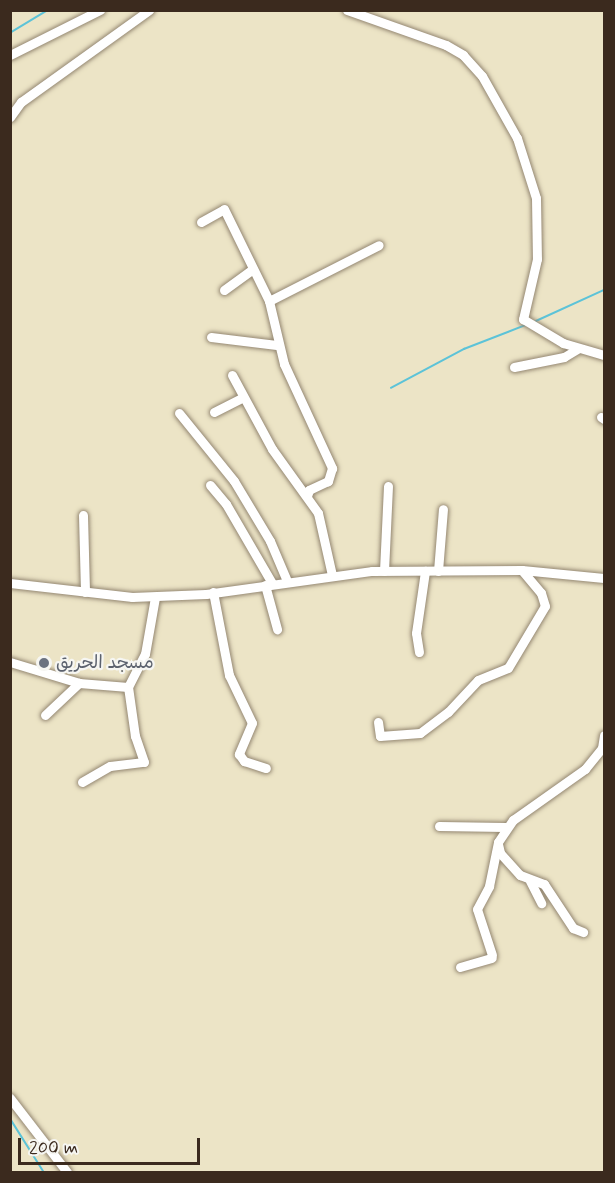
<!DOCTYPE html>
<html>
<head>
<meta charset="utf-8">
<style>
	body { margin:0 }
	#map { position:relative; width:615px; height:1183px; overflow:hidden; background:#ece4c6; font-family:Mynerve,"Playpen Sans Arabic",sans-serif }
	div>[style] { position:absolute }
	.stream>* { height:1.5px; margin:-0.75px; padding:0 0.75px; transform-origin:0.75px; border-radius:0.75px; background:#5cc3d8 }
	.roads { filter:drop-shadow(0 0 2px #948772) drop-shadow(0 0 2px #948772) }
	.minor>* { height:9px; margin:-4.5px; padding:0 4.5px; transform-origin:4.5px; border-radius:4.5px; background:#fff }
	.dots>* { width:16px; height:16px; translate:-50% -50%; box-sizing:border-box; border:3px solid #f6f6f2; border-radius:50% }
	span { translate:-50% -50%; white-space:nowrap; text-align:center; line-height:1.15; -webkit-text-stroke:4.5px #f6f6f2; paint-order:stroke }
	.worship-label { font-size:18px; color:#5b616d }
	.left { translate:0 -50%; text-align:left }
	.frame { position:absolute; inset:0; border:12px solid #3b2a1e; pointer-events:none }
	.scale { position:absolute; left:18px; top:1138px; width:182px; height:27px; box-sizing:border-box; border:3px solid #3b2a1e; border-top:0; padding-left:8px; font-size:18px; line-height:21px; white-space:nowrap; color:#3b2a1e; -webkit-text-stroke:4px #f6f6f2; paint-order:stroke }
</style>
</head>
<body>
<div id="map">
	<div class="stream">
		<div style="left:10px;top:33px;width:44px;rotate:-31.2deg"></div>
		<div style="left:536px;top:321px;width:75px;rotate:-24.5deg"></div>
		<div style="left:391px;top:388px;width:83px;rotate:-28.1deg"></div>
		<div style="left:464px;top:349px;width:66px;rotate:-21.2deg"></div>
		<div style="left:10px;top:1118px;width:64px;rotate:57.8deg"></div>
	</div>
	<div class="roads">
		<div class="minor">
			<div style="left:347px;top:10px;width:105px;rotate:19.5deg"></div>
			<div style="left:446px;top:45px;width:20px;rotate:30deg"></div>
			<div style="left:463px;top:55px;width:28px;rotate:48deg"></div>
			<div style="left:482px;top:76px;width:71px;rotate:60.6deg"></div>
			<div style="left:517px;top:138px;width:63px;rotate:72.4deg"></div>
			<div style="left:536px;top:198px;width:61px;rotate:89.1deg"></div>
			<div style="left:537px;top:259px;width:62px;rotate:103.1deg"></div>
			<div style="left:523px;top:319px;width:47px;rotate:31deg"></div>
			<div style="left:563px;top:343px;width:43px;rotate:16.3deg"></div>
			<div style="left:10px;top:55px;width:101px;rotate:-26.6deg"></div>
			<div style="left:10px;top:117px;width:19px;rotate:-54deg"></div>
			<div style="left:21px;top:102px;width:158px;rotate:-35.7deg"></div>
			<div style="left:201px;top:222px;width:26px;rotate:-29deg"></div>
			<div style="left:224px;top:209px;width:102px;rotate:63.9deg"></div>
			<div style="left:269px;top:301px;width:65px;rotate:76.6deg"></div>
			<div style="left:284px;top:364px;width:115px;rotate:65.2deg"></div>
			<div style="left:332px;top:468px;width:14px;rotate:107deg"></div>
			<div style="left:328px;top:481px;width:21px;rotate:155deg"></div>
			<div style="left:309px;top:490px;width:6px;rotate:108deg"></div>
			<div style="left:224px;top:290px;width:34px;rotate:-36deg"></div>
			<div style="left:269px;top:301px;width:123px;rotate:-27deg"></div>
			<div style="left:211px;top:337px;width:66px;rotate:6.9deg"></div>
			<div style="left:514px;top:367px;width:51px;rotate:-11.3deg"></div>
			<div style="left:564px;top:357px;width:17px;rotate:-31deg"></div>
			<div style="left:232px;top:375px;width:84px;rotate:61.6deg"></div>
			<div style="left:272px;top:449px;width:79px;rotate:54.3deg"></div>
			<div style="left:318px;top:513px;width:64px;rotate:77.3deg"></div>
			<div style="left:214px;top:412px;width:31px;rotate:-27deg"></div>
			<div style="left:179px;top:413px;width:87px;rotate:51deg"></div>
			<div style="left:234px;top:481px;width:70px;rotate:59deg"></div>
			<div style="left:270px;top:541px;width:43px;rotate:67deg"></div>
			<div style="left:601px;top:417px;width:4px;rotate:34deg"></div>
			<div style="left:210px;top:485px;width:25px;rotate:50deg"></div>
			<div style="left:226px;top:504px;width:91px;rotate:59.8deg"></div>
			<div style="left:83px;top:515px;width:77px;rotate:88.5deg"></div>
			<div style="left:384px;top:571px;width:85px;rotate:-87.3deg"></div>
			<div style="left:438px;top:571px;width:62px;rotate:-85.4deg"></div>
			<div style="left:10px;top:583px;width:123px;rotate:6.5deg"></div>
			<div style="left:132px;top:597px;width:74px;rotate:-2.3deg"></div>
			<div style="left:206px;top:594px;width:168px;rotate:-7.9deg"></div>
			<div style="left:372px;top:571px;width:150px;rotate:-0.4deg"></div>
			<div style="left:522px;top:570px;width:82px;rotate:5.6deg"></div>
			<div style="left:265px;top:585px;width:46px;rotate:74.7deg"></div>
			<div style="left:213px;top:592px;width:85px;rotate:79.1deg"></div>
			<div style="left:229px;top:675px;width:53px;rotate:64.4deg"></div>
			<div style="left:252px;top:723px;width:34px;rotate:113deg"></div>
			<div style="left:239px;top:754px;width:9px;rotate:54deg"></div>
			<div style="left:244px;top:761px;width:23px;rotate:18deg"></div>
			<div style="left:419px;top:652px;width:19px;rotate:-99deg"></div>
			<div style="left:416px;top:633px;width:63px;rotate:-81.7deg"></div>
			<div style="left:10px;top:662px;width:72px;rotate:16.9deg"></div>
			<div style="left:79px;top:683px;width:49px;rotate:4.7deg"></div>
			<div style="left:45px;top:715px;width:47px;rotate:-43.3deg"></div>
			<div style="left:378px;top:722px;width:14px;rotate:82deg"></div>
			<div style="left:380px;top:736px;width:40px;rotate:-4.3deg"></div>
			<div style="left:420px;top:733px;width:35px;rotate:-37deg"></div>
			<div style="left:448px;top:712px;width:44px;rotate:-46.8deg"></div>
			<div style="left:478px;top:680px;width:32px;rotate:-22deg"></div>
			<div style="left:508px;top:668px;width:72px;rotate:-59.2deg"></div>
			<div style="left:545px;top:606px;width:14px;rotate:-107deg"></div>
			<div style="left:541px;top:593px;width:30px;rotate:-130deg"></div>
			<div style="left:82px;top:782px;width:32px;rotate:-30deg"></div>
			<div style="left:110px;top:766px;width:34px;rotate:-7deg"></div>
			<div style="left:144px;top:762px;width:28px;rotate:-109deg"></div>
			<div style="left:135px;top:736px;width:49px;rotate:-98.1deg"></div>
			<div style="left:128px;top:687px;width:37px;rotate:-63deg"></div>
			<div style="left:145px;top:654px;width:58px;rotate:-80deg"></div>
			<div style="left:439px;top:826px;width:66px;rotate:0.9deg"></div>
			<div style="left:498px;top:844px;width:9px;rotate:77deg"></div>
			<div style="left:500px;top:853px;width:30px;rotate:48deg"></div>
			<div style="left:520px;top:875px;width:26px;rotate:21deg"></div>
			<div style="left:544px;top:884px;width:53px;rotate:56.6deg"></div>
			<div style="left:573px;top:928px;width:11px;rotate:22deg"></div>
			<div style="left:530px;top:881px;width:25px;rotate:63deg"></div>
			<div style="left:492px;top:955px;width:48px;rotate:-108.1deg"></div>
			<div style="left:477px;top:909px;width:26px;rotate:-62deg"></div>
			<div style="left:489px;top:886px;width:45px;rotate:-78.4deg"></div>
			<div style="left:498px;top:842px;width:27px;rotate:-56deg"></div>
			<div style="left:513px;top:820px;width:88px;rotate:-35.3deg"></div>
			<div style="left:585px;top:769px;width:27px;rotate:-51deg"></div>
			<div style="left:602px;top:748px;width:13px;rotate:-81deg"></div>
			<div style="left:460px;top:967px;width:33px;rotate:-16deg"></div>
			<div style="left:10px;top:1098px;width:93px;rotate:52.4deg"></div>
		</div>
	</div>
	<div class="dots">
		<div style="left:44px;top:663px;background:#6b7280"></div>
	</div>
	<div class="worship-label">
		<span class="left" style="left:56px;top:663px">مسجد الحريق</span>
	</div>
	<div class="frame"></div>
	<div class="scale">200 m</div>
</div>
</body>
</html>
